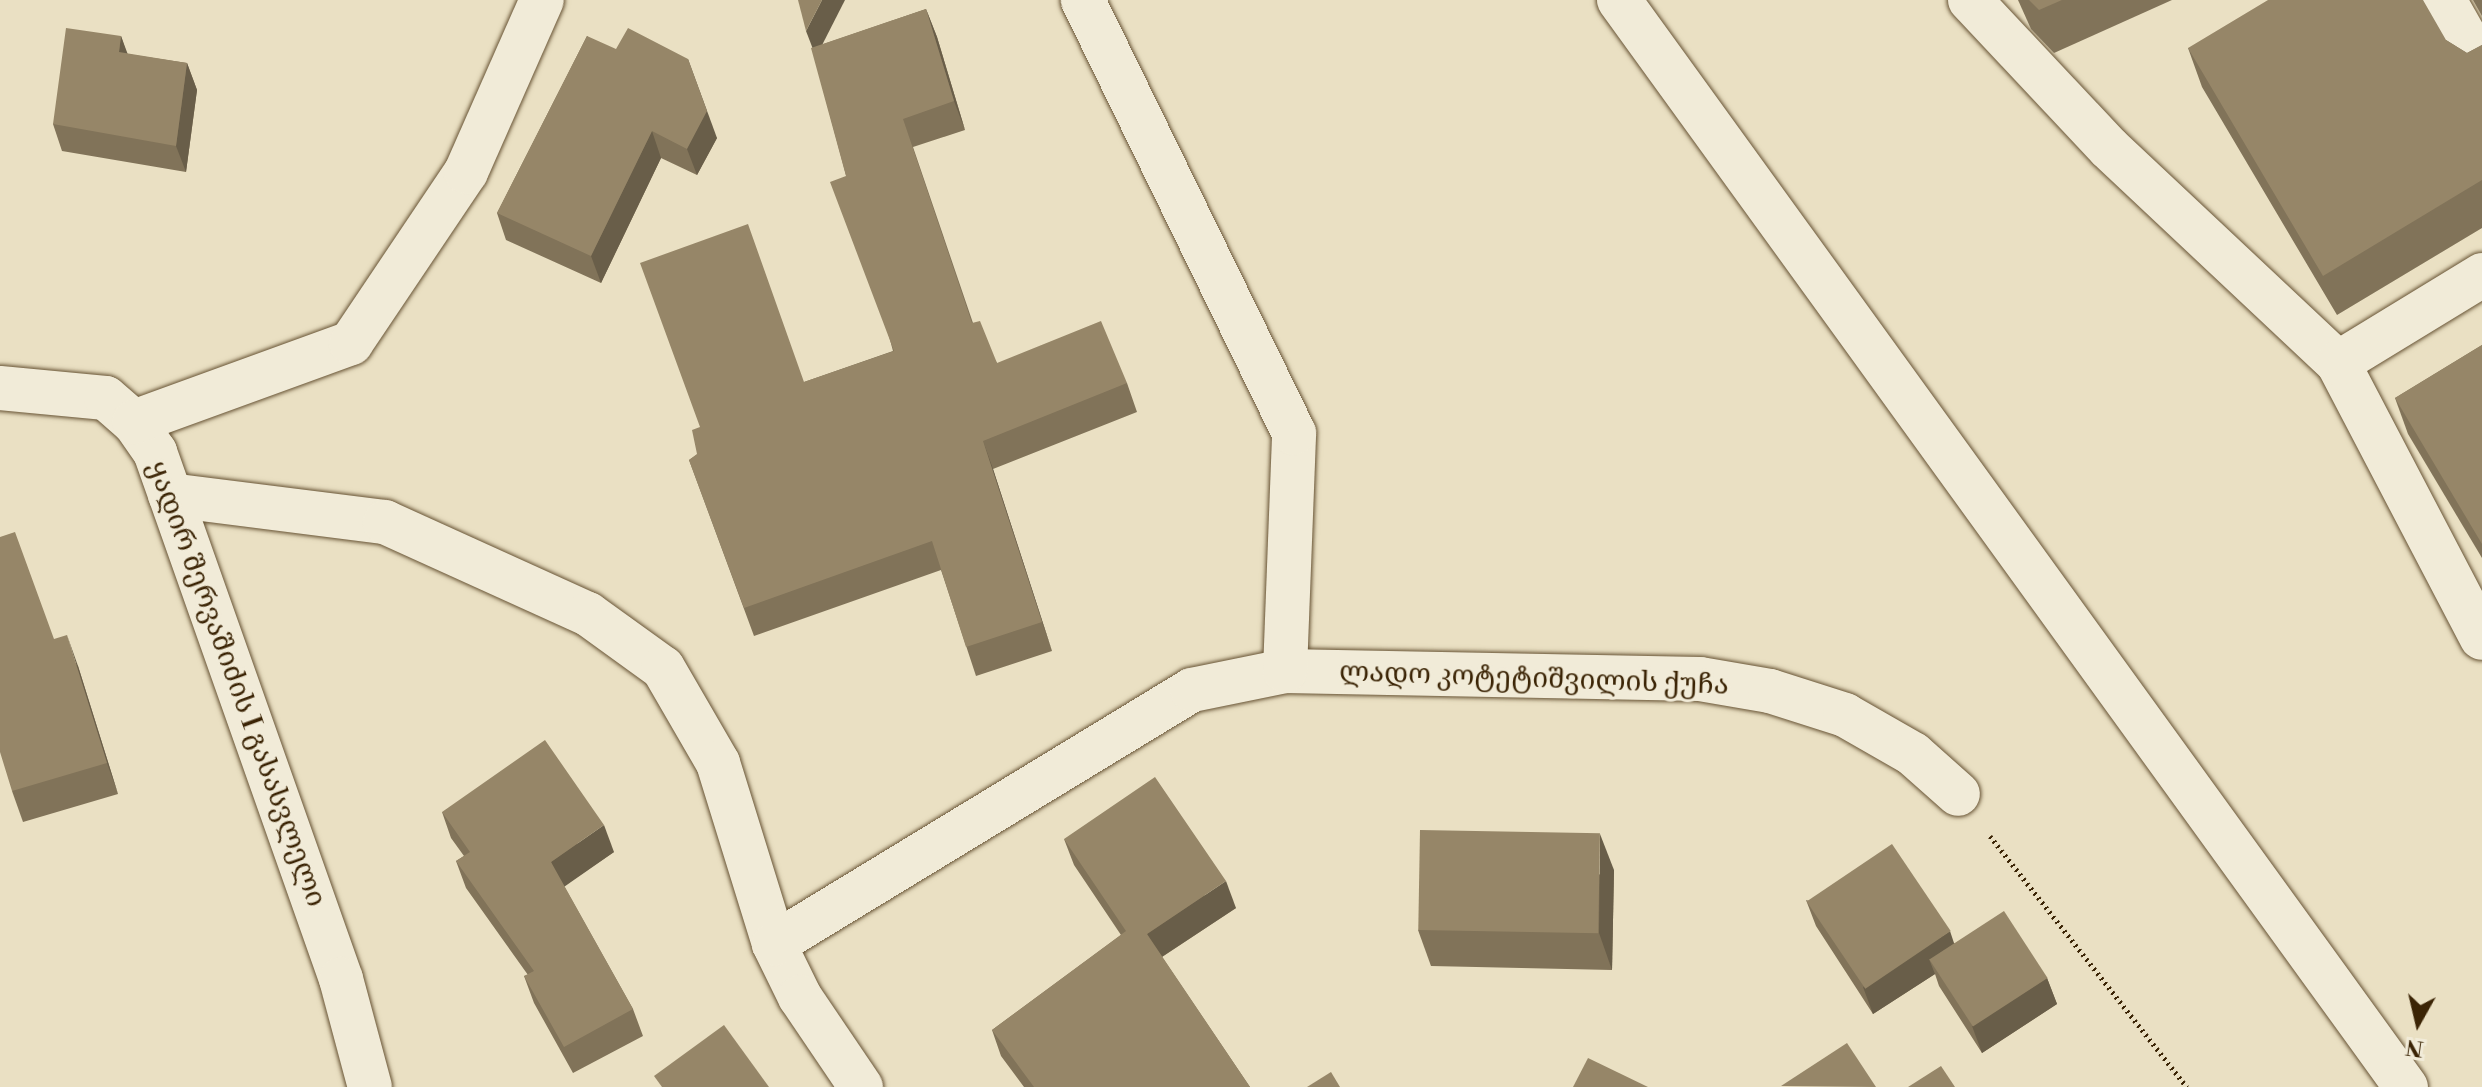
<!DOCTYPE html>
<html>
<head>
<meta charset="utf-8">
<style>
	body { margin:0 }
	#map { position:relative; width:2482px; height:1087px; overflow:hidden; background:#eae0c3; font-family:"Libre Bodoni","Noto Serif Georgian",serif }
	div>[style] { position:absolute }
	.path>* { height:5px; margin-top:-2.5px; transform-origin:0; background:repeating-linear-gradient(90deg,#3b2405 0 2px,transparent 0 6px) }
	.roads { filter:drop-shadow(0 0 2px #675334) drop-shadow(0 0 2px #675334) }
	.minor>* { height:44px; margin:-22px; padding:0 22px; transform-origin:22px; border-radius:22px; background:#f1ebd8 }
	.wall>* { inset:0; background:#817359 }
	.shaded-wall>* { inset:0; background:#695e49 }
	.building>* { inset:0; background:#968668; transform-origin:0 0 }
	span { translate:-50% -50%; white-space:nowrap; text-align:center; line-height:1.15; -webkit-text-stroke:6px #f1ebd8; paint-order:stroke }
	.street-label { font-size:28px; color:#3b2405 }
	.north { position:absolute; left:2378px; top:983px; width:80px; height:80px; -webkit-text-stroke:6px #f1ebd8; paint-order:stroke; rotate:188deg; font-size:22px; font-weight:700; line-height:32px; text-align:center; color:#3b2405 }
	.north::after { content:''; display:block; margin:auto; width:28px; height:36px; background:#3b2405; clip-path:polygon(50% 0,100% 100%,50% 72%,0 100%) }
</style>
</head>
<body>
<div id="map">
	<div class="path">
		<div style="left:1990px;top:836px;width:319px;rotate:51.9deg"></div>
	</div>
	<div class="roads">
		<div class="minor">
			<div style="left:1619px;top:0;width:1342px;rotate:54.1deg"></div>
			<div style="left:1970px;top:0;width:203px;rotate:46.8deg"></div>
			<div style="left:2109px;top:148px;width:314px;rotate:43.2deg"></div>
			<div style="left:2338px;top:363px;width:310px;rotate:62.4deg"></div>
			<div style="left:2444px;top:0;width:77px;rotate:60.4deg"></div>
			<div style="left:2338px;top:363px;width:169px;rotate:-31.4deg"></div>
			<div style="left:0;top:388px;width:106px;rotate:5.4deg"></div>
			<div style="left:106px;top:398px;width:37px;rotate:41deg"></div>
			<div style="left:134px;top:422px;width:37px;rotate:55deg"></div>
			<div style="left:155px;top:452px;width:559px;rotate:70.56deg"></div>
			<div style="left:341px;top:979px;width:112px;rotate:75deg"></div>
			<div style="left:134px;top:422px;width:231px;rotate:-20deg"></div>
			<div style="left:351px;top:343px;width:206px;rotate:-56.1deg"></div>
			<div style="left:466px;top:172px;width:188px;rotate:-66.2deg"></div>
			<div style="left:170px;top:495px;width:217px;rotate:7.2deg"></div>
			<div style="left:385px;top:522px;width:223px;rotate:24.4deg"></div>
			<div style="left:588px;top:614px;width:92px;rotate:35.8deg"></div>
			<div style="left:663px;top:668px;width:110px;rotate:59.9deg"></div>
			<div style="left:718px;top:763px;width:189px;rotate:72.8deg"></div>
			<div style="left:774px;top:944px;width:59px;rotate:63.9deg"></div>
			<div style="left:800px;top:997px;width:109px;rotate:55.9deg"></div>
			<div style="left:1285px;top:671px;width:415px;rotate:1.1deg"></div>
			<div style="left:1700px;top:679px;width:71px;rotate:9.7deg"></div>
			<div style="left:1770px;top:691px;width:79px;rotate:17.7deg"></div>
			<div style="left:1845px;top:715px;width:78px;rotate:29.8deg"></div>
			<div style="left:1913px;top:754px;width:60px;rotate:41.6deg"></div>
			<div style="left:774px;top:944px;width:489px;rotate:-31.3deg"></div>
			<div style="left:1192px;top:690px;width:95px;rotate:-11.5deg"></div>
			<div style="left:1285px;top:671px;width:238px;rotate:-87.8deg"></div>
			<div style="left:1294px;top:433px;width:482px;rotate:-116deg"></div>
		</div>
	</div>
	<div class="wall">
		<div style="clip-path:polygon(2018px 0,2172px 0,2054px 53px,2031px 29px)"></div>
		<div style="clip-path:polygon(2473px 0,2482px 0,2482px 16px)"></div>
		<div style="clip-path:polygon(926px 9px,937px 37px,965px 130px,913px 147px,973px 323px,997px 363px,1127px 383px,1137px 412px,993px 469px,1052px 651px,976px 676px,941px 570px,754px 636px,689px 460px,804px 382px,893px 351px,812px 48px)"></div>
		<div style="clip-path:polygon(121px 36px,127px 54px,187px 63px,197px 90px,186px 172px,62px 151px,53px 124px)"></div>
		<div style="clip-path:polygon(587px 36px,717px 138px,697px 175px,661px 158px,601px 283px,506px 240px,497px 213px)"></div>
		<div style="clip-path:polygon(2446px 40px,2467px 53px,2482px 45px,2482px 228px,2337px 315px,2202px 87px,2188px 48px)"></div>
		<div style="clip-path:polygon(2482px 345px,2482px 558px,2408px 434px,2395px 398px)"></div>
		<div style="clip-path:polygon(54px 639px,78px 666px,118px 794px,23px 822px,12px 791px)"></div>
		<div style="clip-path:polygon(442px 812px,614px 852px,564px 886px,633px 1009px,643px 1036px,573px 1073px,534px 1003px,524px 976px,528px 975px,466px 888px,456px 861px,464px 856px,451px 838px)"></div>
		<div style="clip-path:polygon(1064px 839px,1236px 908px,1162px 957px,1250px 1087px,1024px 1087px,1001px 1056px,992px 1030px,1121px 935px,1074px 865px)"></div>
		<div style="clip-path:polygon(1614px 870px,1612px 970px,1431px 966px,1418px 930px)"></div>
		<div style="clip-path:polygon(1806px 900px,1954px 943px,2047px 978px,2057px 1004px,1982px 1053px,1939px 986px,1935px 974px,1873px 1014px,1816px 926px)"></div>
	</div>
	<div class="shaded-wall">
		<div style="clip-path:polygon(822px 0,845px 0,816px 57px,806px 31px)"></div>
		<div style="clip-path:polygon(926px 9px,937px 37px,965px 130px,954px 101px)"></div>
		<div style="clip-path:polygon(121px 36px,131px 63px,119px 52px)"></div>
		<div style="clip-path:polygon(688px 59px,717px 138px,697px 175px,687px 149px)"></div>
		<div style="clip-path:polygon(187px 63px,197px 90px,186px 172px,176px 146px)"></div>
		<div style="clip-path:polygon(652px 131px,661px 158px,601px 283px,591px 256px)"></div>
		<div style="clip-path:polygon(983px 441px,993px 469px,1052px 651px,1042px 622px)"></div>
		<div style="clip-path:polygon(67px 635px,78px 666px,118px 794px,107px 763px)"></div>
		<div style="clip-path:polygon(604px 825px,614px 852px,561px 889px,551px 862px)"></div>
		<div style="clip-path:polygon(1600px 834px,1614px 870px,1612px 970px,1599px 933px)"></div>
		<div style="clip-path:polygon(1226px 881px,1236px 908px,1157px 960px,1147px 934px)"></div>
		<div style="clip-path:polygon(1950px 931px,1959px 958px,1929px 959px,1935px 974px,1873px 1014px,1863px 987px)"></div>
		<div style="clip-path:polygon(2047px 978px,2057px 1004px,1982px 1053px,1972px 1026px)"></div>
	</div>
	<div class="building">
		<div style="clip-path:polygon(798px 0,822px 0,806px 31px)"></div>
		<div style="clip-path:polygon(2029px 0,2062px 0,2039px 10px)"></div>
		<div style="clip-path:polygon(2268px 0,2423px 0,2446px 40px,2467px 53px,2482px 45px,2482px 180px,2323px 276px,2188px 48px)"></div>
		<div style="clip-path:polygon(926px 9px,954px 101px,903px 119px,972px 323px,980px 321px,997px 363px,1101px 321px,1127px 383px,983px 441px,1042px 622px,966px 647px,932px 541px,744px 608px,689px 460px,697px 454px,692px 430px,700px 427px,640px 263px,748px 224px,804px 382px,894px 351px,830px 182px,846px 176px,811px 48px)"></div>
		<div style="clip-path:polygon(66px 28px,121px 36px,119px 52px,187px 63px,176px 146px,53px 124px)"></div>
		<div style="clip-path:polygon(628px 28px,688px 59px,707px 111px,687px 149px,652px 131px,591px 256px,497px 213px,587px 36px,616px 49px)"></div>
		<div style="clip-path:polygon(2482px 345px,2482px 544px,2395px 398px)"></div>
		<div style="clip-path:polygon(15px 532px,54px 639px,67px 635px,107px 763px,12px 791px,0 752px,0 537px)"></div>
		<div style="clip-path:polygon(545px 740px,604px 825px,551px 862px,633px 1009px,564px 1047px,524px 976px,534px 971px,456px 861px,470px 852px,442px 812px)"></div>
		<div style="clip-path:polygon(1155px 777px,1226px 881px,1147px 934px,1250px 1087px,1034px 1087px,992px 1030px,1126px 931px,1064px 839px)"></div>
		<div style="left:1420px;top:830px;width:180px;height:100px;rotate:1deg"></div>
		<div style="left:1892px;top:844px;width:105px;height:103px;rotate:56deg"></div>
		<div style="left:2004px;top:911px;width:80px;height:89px;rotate:57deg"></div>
		<div style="clip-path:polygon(724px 1025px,769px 1087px,662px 1087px,654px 1076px)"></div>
		<div style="clip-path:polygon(1847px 1043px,1876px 1087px,1781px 1086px)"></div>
		<div style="clip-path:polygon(1588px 1058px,1648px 1087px,1573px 1087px)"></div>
		<div style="clip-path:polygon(1941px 1066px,1955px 1087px,1908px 1087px)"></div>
		<div style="clip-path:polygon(1331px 1072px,1340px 1087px,1307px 1087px)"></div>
	</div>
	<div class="street-label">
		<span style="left:1534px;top:679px;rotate:2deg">ლადო კოტეტიშვილის ქუჩა</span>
		<span style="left:236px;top:684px;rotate:70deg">ყადირ შერვაშიძის I გასასვლელი</span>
	</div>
	<div class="north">N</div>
</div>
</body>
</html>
